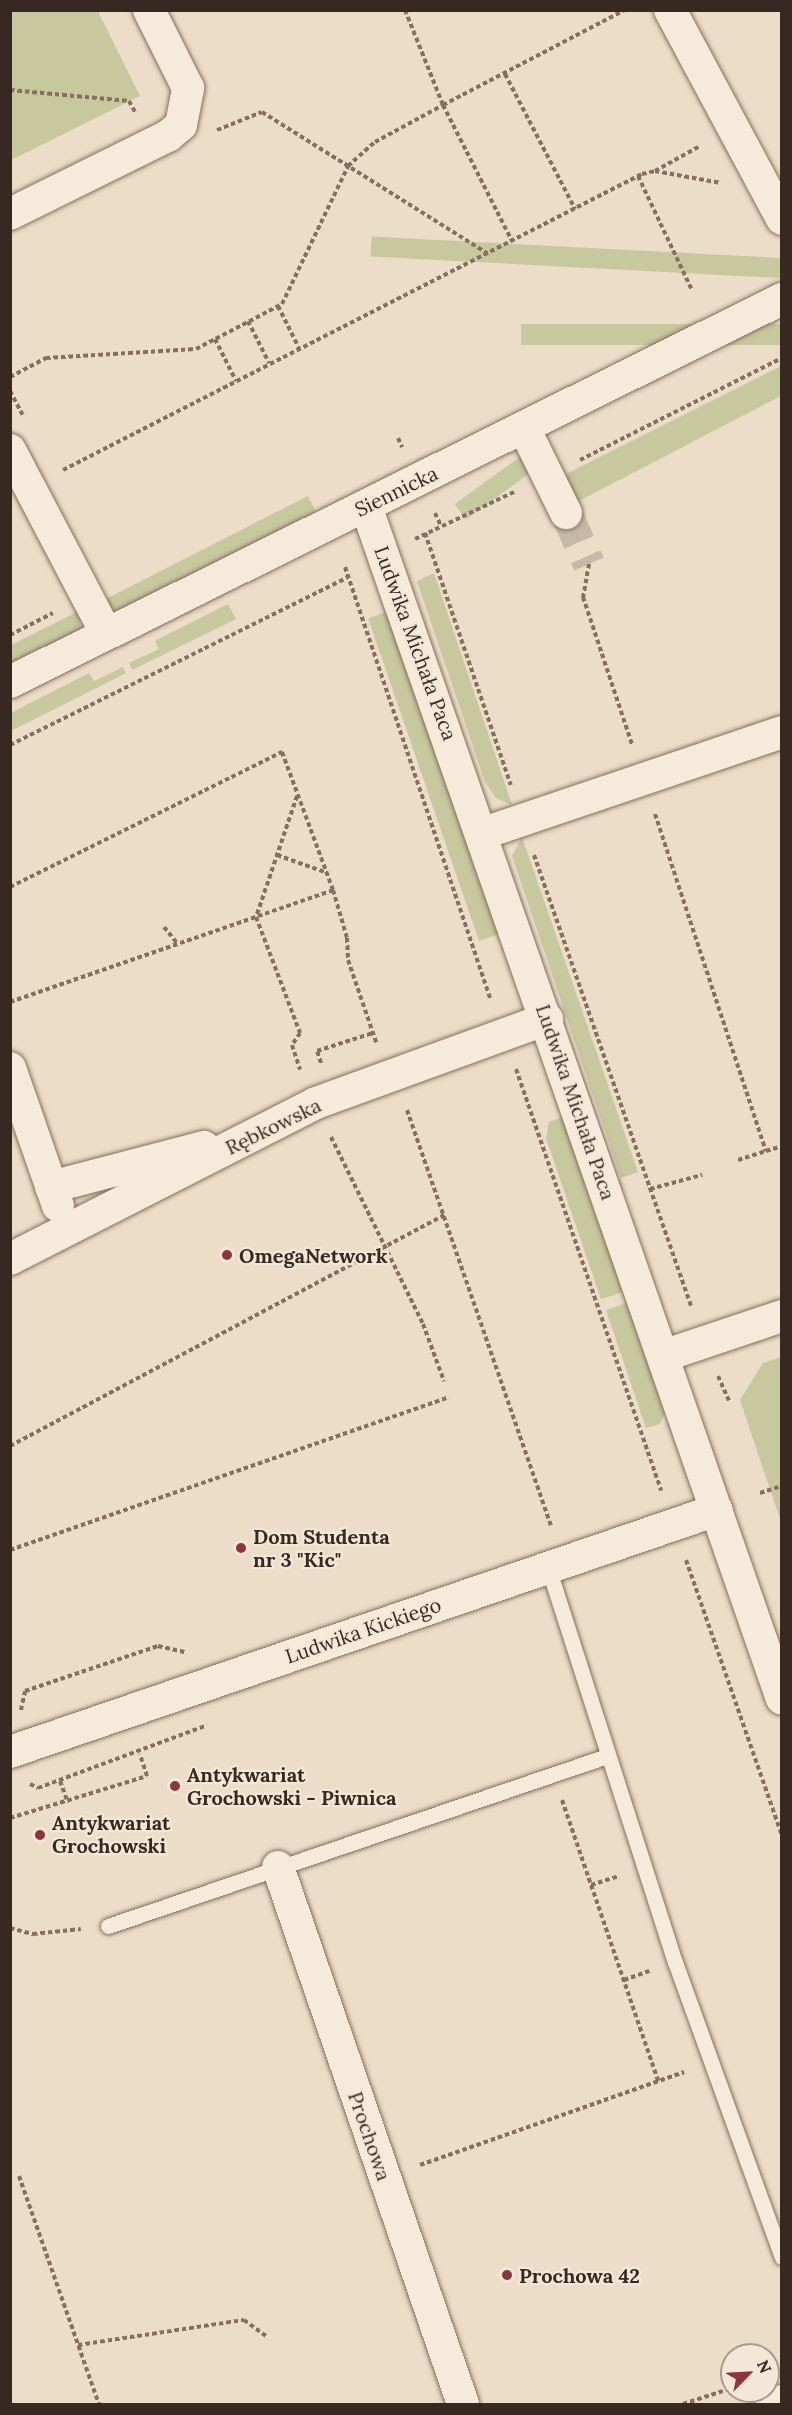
<!DOCTYPE html>
<html>
<head>
<meta charset="utf-8">
<style>
	body { margin:0 }
	#map { position:relative; width:792px; height:2415px; overflow:hidden; background:#ebddc8; font-family:Lora,serif }
	div>[style] { position:absolute }
	.green>* { inset:0; background:#c7c89d; transform-origin:0 0 }
	.minor-tunnel>* { height:32px; margin-top:-16px; transform-origin:0; background:repeating-linear-gradient(90deg,#c7b9a7 0 32px,transparent 0 48px) }
	.path>* { height:4px; margin-top:-2px; transform-origin:0; background:repeating-linear-gradient(90deg,#856f5f 0 4.5px,transparent 0 7.5px) }
	.roads { filter:drop-shadow(0 0 2px #856f5f) drop-shadow(0 0 2px #856f5f) }
	.service>* { height:15px; margin:-7.5px; padding:0 7.5px; transform-origin:7.5px; border-radius:7.5px; background:#f6ebdb }
	.minor>* { height:32px; margin:-16px; padding:0 16px; transform-origin:16px; border-radius:16px; background:#f6ebdb }
	.dots>* { width:16px; height:16px; translate:-50% -50%; box-sizing:border-box; border:3px solid #f3e8d7; border-radius:50% }
	span { translate:-50% -50%; white-space:nowrap; text-align:center; line-height:1.15; -webkit-text-stroke:4.5px #f3e8d7; paint-order:stroke }
	.street-label { font-size:20px; color:#372921 }
	.poi-label { font-size:20px; color:#372921; font-weight:700 }
	.left { translate:0 -50%; text-align:left }
	.frame { position:absolute; inset:0; border:12px solid #372921; pointer-events:none }
	.north { position:absolute; left:720px; top:2343px; width:60px; height:60px; box-sizing:border-box; background:#f3e8d7; border:2px solid #a89c8e; border-radius:50%; rotate:66deg; font-size:16px; font-weight:700; line-height:24px; text-align:center; color:#372921 }
	.north::after { content:''; display:block; margin:auto; width:21px; height:27px; background:#8f343e; clip-path:polygon(50% 0,100% 100%,50% 72%,0 100%) }
</style>
</head>
<body>
<div id="map">
	<div class="green">
		<div style="clip-path:polygon(10px 11px,98px 11px,140px 96px,11px 160px)"></div>
		<div style="left:781px;top:258px;width:20px;height:410px;rotate:93deg"></div>
		<div style="left:781px;top:324px;width:21px;height:260px;rotate:90deg"></div>
		<div style="clip-path:polygon(781px 366px,781px 396px,575px 503px,562px 476px)"></div>
		<div style="left:521px;top:456px;width:19px;height:82px;rotate:54deg"></div>
		<div style="left:308px;top:496px;width:18px;height:230px;rotate:63deg"></div>
		<div style="clip-path:polygon(434px 573px,512px 805px,496px 798px,485px 782px,417px 581px)"></div>
		<div style="clip-path:polygon(228px 604px,236px 619px,132px 670px,129px 663px,159px 649px,155px 641px)"></div>
		<div style="clip-path:polygon(79px 611px,80px 631px,11px 665px,11px 645px)"></div>
		<div style="left:387px;top:612px;width:341px;height:20px;rotate:71deg"></div>
		<div style="clip-path:polygon(123px 667px,126px 673px,11px 731px,11px 713px,89px 673px,94px 681px)"></div>
		<div style="clip-path:polygon(522px 837px,638px 1172px,621px 1178px,512px 856px)"></div>
		<div style="clip-path:polygon(563px 1117px,623px 1292px,601px 1299px,546px 1138px,549px 1122px)"></div>
		<div style="clip-path:polygon(627px 1303px,665px 1413px,660px 1424px,646px 1428px,606px 1310px)"></div>
		<div style="clip-path:polygon(781px 1357px,782px 1357px,781px 1522px,740px 1400px,763px 1363px)"></div>
	</div>
	<div class="minor-tunnel">
		<div style="left:566px;top:513px;width:56px;rotate:65.7deg"></div>
	</div>
	<div class="path">
		<div style="left:405px;top:10px;width:102px;rotate:68.2deg"></div>
		<div style="left:443px;top:105px;width:205px;rotate:-27.6deg"></div>
		<div style="left:505px;top:74px;width:152px;rotate:62.6deg"></div>
		<div style="left:10px;top:90px;width:120px;rotate:5.3deg"></div>
		<div style="left:129px;top:101px;width:13px;rotate:61deg"></div>
		<div style="left:217px;top:130px;width:48px;rotate:-21.8deg"></div>
		<div style="left:262px;top:112px;width:266px;rotate:32.1deg"></div>
		<div style="left:655px;top:171px;width:51px;rotate:-29.1deg"></div>
		<div style="left:638px;top:176px;width:126px;rotate:64.7deg"></div>
		<div style="left:278px;top:306px;width:47px;rotate:63.4deg"></div>
		<div style="left:248px;top:321px;width:47px;rotate:63.4deg"></div>
		<div style="left:215px;top:339px;width:47px;rotate:63.4deg"></div>
		<div style="left:10px;top:377px;width:41px;rotate:-27.8deg"></div>
		<div style="left:46px;top:358px;width:150px;rotate:-3.4deg"></div>
		<div style="left:196px;top:349px;width:97px;rotate:-27.6deg"></div>
		<div style="left:282px;top:304px;width:153px;rotate:-64.4deg"></div>
		<div style="left:348px;top:166px;width:36px;rotate:-42deg"></div>
		<div style="left:375px;top:142px;width:77px;rotate:-28.6deg"></div>
		<div style="left:443px;top:105px;width:153px;rotate:63.1deg"></div>
		<div style="left:10px;top:391px;width:27px;rotate:62deg"></div>
		<div style="left:398px;top:438px;width:10px;rotate:66deg"></div>
		<div style="left:580px;top:460px;width:226px;rotate:-26.8deg"></div>
		<div style="left:63px;top:470px;width:650px;rotate:-27.08deg"></div>
		<div style="left:642px;top:174px;width:13px;rotate:-13deg"></div>
		<div style="left:655px;top:171px;width:67px;rotate:10.3deg"></div>
		<div style="left:435px;top:513px;width:14px;rotate:65deg"></div>
		<div style="left:425px;top:533px;width:266px;rotate:71.2deg"></div>
		<div style="left:415px;top:539px;width:112px;rotate:-25.4deg"></div>
		<div style="left:589px;top:564px;width:34px;rotate:100deg"></div>
		<div style="left:583px;top:597px;width:155px;rotate:71.6deg"></div>
		<div style="left:345px;top:567px;width:457px;rotate:71.4deg"></div>
		<div style="left:10px;top:635px;width:48px;rotate:-27.1deg"></div>
		<div style="left:10px;top:745px;width:377px;rotate:-26.4deg"></div>
		<div style="left:297px;top:796px;width:128px;rotate:108.7deg"></div>
		<div style="left:256px;top:917px;width:124px;rotate:69.2deg"></div>
		<div style="left:300px;top:1033px;width:14px;rotate:124deg"></div>
		<div style="left:292px;top:1045px;width:26px;rotate:72deg"></div>
		<div style="left:655px;top:814px;width:355px;rotate:71.8deg"></div>
		<div style="left:766px;top:1151px;width:17px;rotate:-17deg"></div>
		<div style="left:277px;top:855px;width:51px;rotate:19.5deg"></div>
		<div style="left:534px;top:855px;width:478px;rotate:70.8deg"></div>
		<div style="left:10px;top:887px;width:304px;rotate:-26.4deg"></div>
		<div style="left:282px;top:752px;width:147px;rotate:69.7deg"></div>
		<div style="left:333px;top:890px;width:50px;rotate:73.7deg"></div>
		<div style="left:347px;top:938px;width:22px;rotate:87deg"></div>
		<div style="left:348px;top:960px;width:87px;rotate:71.1deg"></div>
		<div style="left:164px;top:927px;width:22px;rotate:51deg"></div>
		<div style="left:10px;top:1002px;width:342px;rotate:-19.1deg"></div>
		<div style="left:321px;top:1063px;width:13px;rotate:-108deg"></div>
		<div style="left:317px;top:1051px;width:59px;rotate:-17.8deg"></div>
		<div style="left:516px;top:1069px;width:446px;rotate:71deg"></div>
		<div style="left:407px;top:1110px;width:442px;rotate:70.9deg"></div>
		<div style="left:331px;top:1137px;width:208px;rotate:63.8deg"></div>
		<div style="left:423px;top:1324px;width:61px;rotate:69.8deg"></div>
		<div style="left:738px;top:1160px;width:29px;rotate:-18deg"></div>
		<div style="left:650px;top:1189px;width:54px;rotate:-15.1deg"></div>
		<div style="left:718px;top:1376px;width:27px;rotate:66deg"></div>
		<div style="left:10px;top:1446px;width:492px;rotate:-28deg"></div>
		<div style="left:760px;top:1493px;width:23px;rotate:-18deg"></div>
		<div style="left:10px;top:1550px;width:465px;rotate:-19.2deg"></div>
		<div style="left:686px;top:1560px;width:291px;rotate:70.8deg"></div>
		<div style="left:21px;top:1710px;width:19px;rotate:-78deg"></div>
		<div style="left:25px;top:1691px;width:140px;rotate:-18.7deg"></div>
		<div style="left:158px;top:1646px;width:28px;rotate:13deg"></div>
		<div style="left:60px;top:1781px;width:23px;rotate:70deg"></div>
		<div style="left:30px;top:1784px;width:9px;rotate:27deg"></div>
		<div style="left:38px;top:1788px;width:180px;rotate:-20.4deg"></div>
		<div style="left:562px;top:1800px;width:297px;rotate:71.1deg"></div>
		<div style="left:10px;top:1818px;width:143px;rotate:-17deg"></div>
		<div style="left:147px;top:1776px;width:23px;rotate:-108deg"></div>
		<div style="left:591px;top:1885px;width:29px;rotate:-18deg"></div>
		<div style="left:10px;top:1928px;width:24px;rotate:15deg"></div>
		<div style="left:33px;top:1934px;width:48px;rotate:-5.9deg"></div>
		<div style="left:624px;top:1980px;width:27px;rotate:-20deg"></div>
		<div style="left:420px;top:2165px;width:280px;rotate:-19.4deg"></div>
		<div style="left:19px;top:2176px;width:242px;rotate:70.7deg"></div>
		<div style="left:78px;top:2345px;width:168px;rotate:-8.6deg"></div>
		<div style="left:244px;top:2320px;width:29px;rotate:36deg"></div>
		<div style="left:683px;top:2404px;width:52px;rotate:-18.1deg"></div>
	</div>
	<div class="roads">
		<div class="service">
			<div style="left:548px;top:1567px;width:415px;rotate:72.2deg"></div>
			<div style="left:675px;top:1962px;width:314px;rotate:70.1deg"></div>
			<div style="left:108px;top:1926px;width:527px;rotate:-18.81deg"></div>
		</div>
		<div class="minor">
			<div style="left:670px;top:10px;width:237px;rotate:61.8deg"></div>
			<div style="left:10px;top:214px;width:176px;rotate:-26.3deg"></div>
			<div style="left:168px;top:136px;width:17px;rotate:-40deg"></div>
			<div style="left:181px;top:125px;width:38px;rotate:-79deg"></div>
			<div style="left:188px;top:88px;width:87px;rotate:-116.6deg"></div>
			<div style="left:524px;top:428px;width:95px;rotate:63.7deg"></div>
			<div style="left:10px;top:450px;width:207px;rotate:62.3deg"></div>
			<div style="left:366px;top:506px;width:1263px;rotate:70.78deg"></div>
			<div style="left:10px;top:682px;width:862px;rotate:-26.39deg"></div>
			<div style="left:484px;top:833px;width:315px;rotate:-18.7deg"></div>
			<div style="left:10px;top:1068px;width:146px;rotate:70.8deg"></div>
			<div style="left:51px;top:1187px;width:158px;rotate:-14.7deg"></div>
			<div style="left:10px;top:1259px;width:343px;rotate:-27deg"></div>
			<div style="left:316px;top:1103px;width:246px;rotate:-20deg"></div>
			<div style="left:663px;top:1356px;width:126px;rotate:-18.6deg"></div>
			<div style="left:10px;top:1752px;width:747px;rotate:-18.9deg"></div>
			<div style="left:278px;top:1867px;width:568px;rotate:70.99deg"></div>
			<div style="left:771px;top:2404px;width:11px;rotate:-15deg"></div>
		</div>
	</div>
	<div class="dots">
		<div style="left:227px;top:1255px;background:#8f343e"></div>
		<div style="left:241px;top:1548px;background:#8f343e"></div>
		<div style="left:175px;top:1786px;background:#8f343e"></div>
		<div style="left:40px;top:1835px;background:#8f343e"></div>
		<div style="left:507px;top:2275px;background:#8f343e"></div>
	</div>
	<div class="street-label">
		<span style="left:396px;top:491px;rotate:-26deg">Siennicka</span>
		<span style="left:416px;top:643px;rotate:70deg">Ludwika Michała Paca</span>
		<span style="left:576px;top:1102px;rotate:71deg">Ludwika Michała Paca</span>
		<span style="left:273px;top:1126px;rotate:-26deg">Rębkowska</span>
		<span style="left:363px;top:1630px;rotate:-19deg">Ludwika Kickiego</span>
		<span style="left:370px;top:2136px;rotate:71deg">Prochowa</span>
	</div>
	<div class="poi-label">
		<span class="left" style="left:239px;top:1255px">OmegaNetwork</span>
		<span class="left" style="left:253px;top:1548px">Dom Studenta<br>nr 3 "Kic"</span>
		<span class="left" style="left:187px;top:1786px">Antykwariat<br>Grochowski - Piwnica</span>
		<span class="left" style="left:52px;top:1834px">Antykwariat<br>Grochowski</span>
		<span class="left" style="left:519px;top:2275px">Prochowa 42</span>
	</div>
	<div class="frame"></div>
	<div class="north">N</div>
</div>
</body>
</html>
